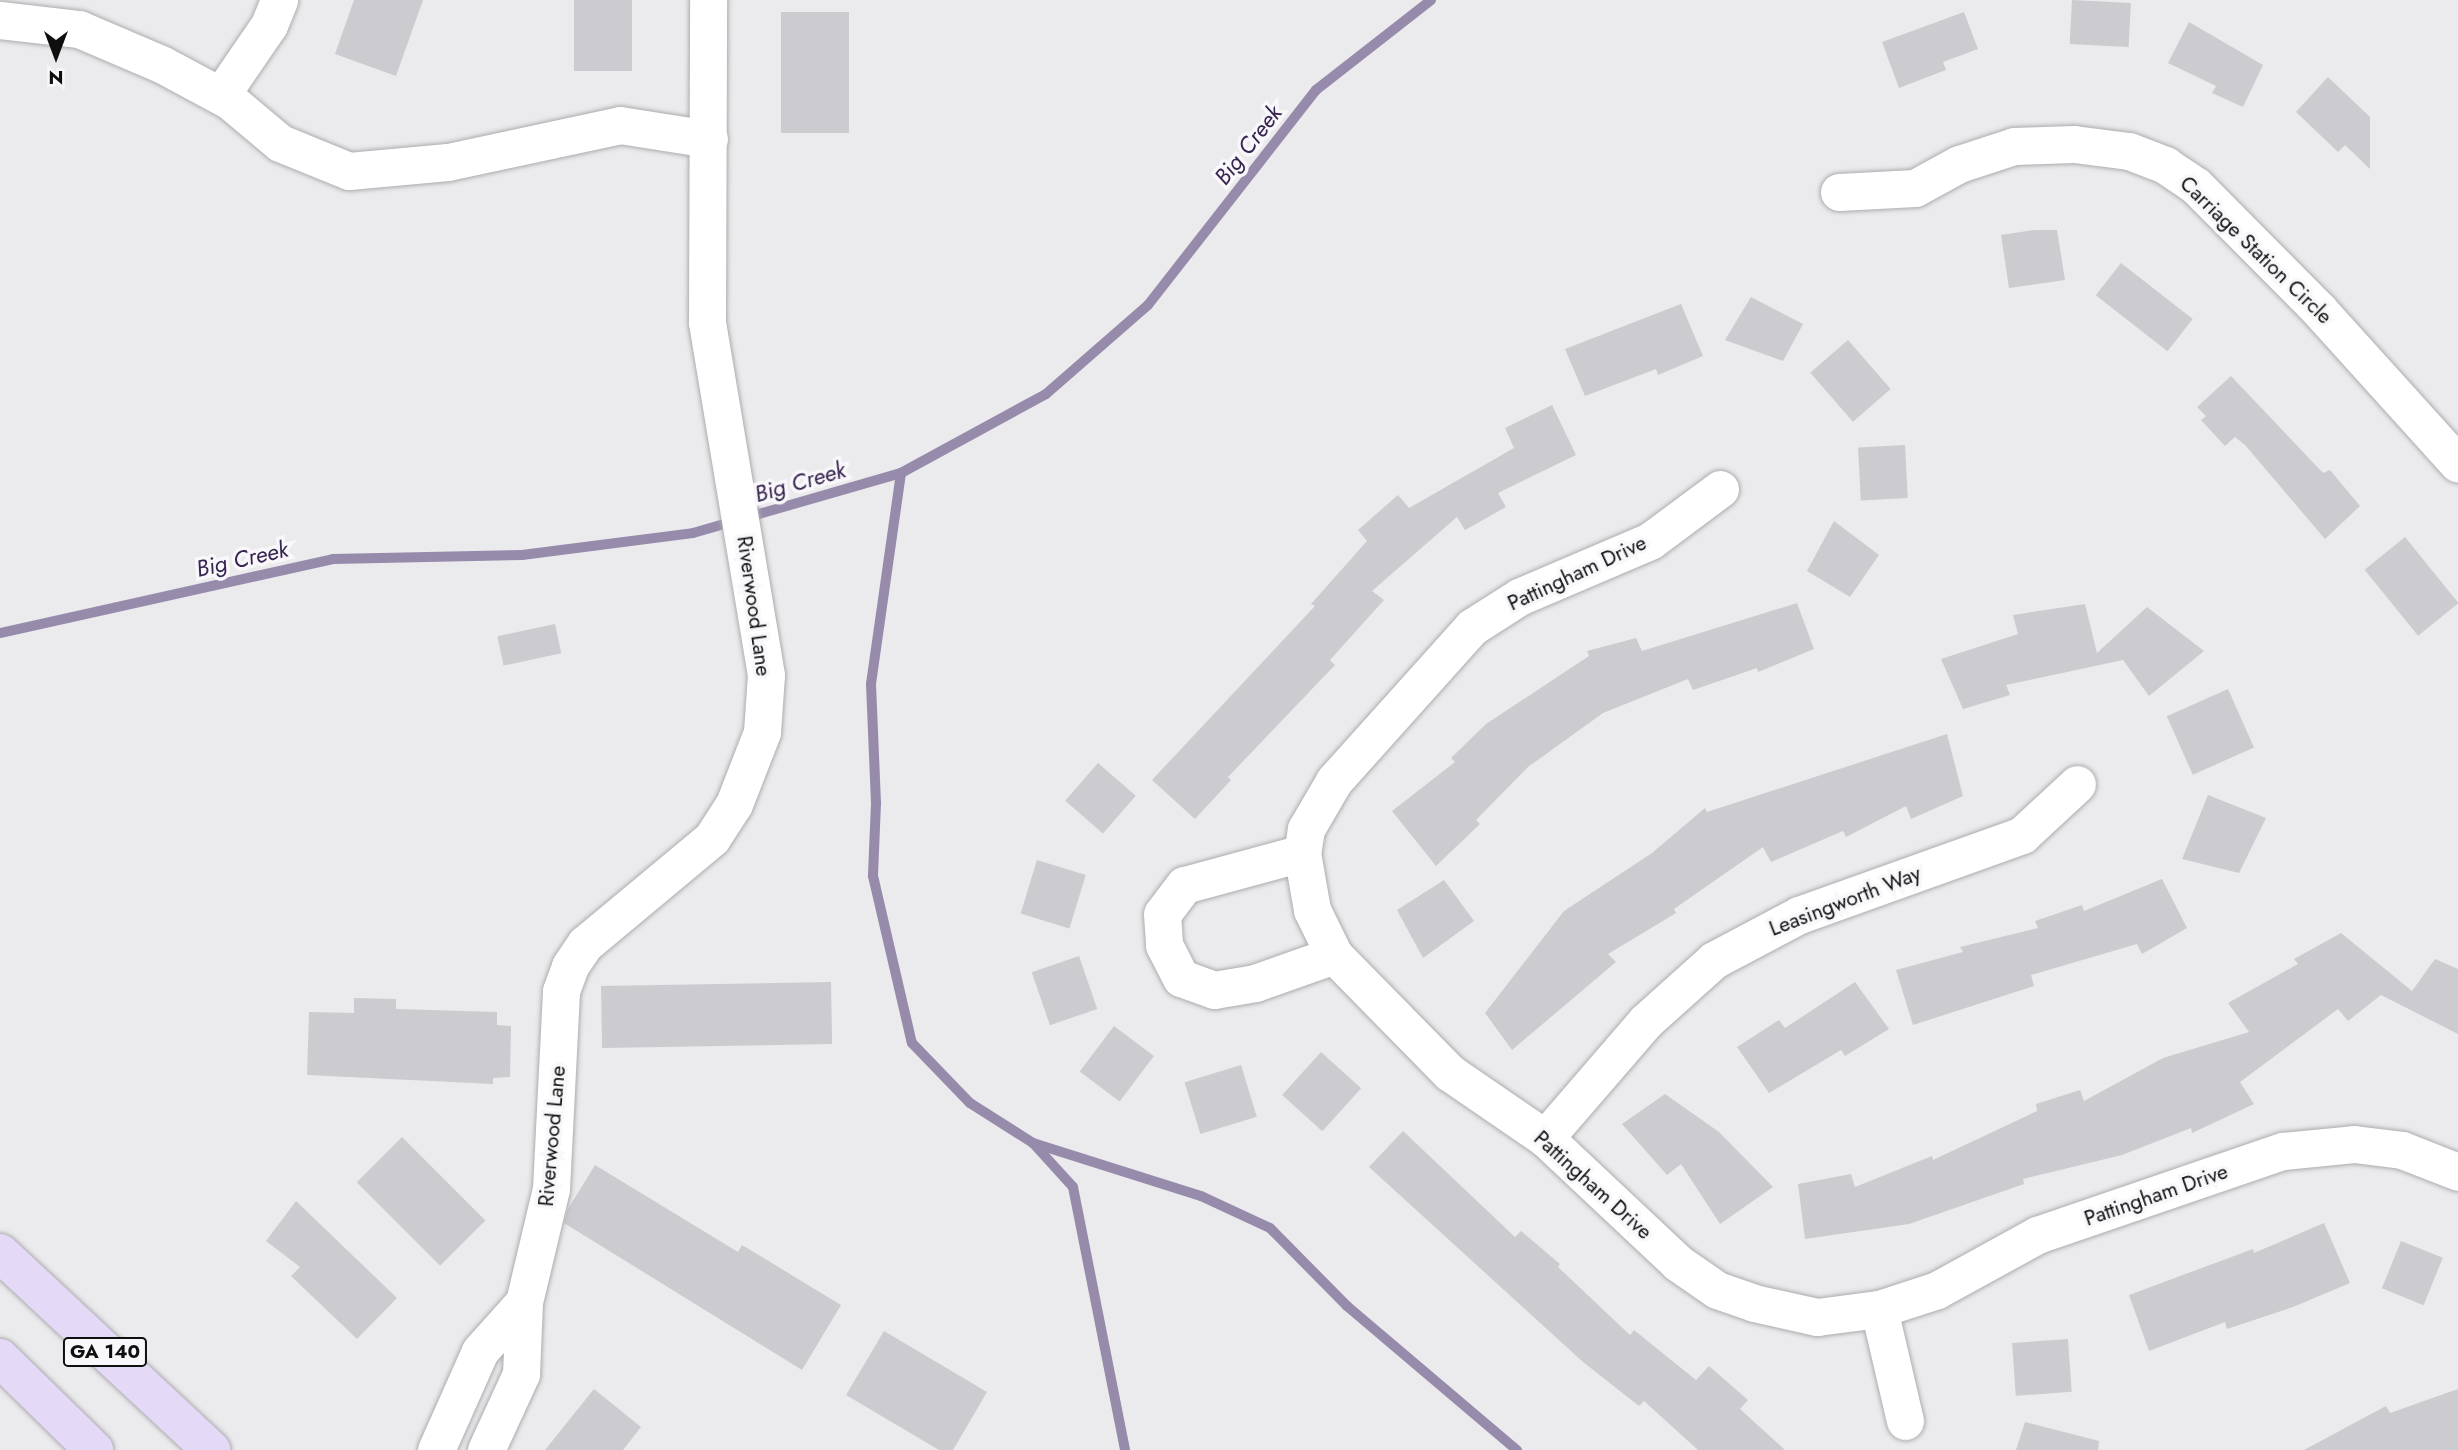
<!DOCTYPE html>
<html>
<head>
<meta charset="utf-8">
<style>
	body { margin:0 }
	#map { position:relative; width:2458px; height:1450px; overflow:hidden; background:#ebeaed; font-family:Jost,sans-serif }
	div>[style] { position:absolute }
	.stream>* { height:10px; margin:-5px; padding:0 5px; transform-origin:5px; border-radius:5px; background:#968bab }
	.building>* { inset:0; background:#cccbcf; transform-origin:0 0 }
	.roads { filter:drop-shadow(0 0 2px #adacaf) drop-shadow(0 0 2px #adacaf) }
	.minor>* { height:37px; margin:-18.5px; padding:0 18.5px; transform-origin:18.5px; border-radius:18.5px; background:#fff }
	.major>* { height:38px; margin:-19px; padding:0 19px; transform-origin:19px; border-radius:19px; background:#e5d9f8 }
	span { translate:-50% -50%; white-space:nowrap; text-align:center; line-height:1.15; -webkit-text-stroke:7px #f8f7fa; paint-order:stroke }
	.shield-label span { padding:2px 5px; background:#f8f7fa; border:2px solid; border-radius:5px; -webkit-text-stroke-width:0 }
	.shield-label { font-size:19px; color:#100f10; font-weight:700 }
	.street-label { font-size:21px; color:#100f10 }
	.water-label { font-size:23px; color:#372450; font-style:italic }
	.north { position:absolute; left:21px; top:21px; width:70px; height:70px; -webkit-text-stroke:5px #f8f7fa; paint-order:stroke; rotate:180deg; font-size:19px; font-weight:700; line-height:28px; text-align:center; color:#100f10 }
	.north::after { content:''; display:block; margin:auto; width:24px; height:32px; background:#100f10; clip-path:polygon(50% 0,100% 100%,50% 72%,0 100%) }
</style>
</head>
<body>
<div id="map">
	<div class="stream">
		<div style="left:901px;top:473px;width:213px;rotate:98.1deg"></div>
		<div style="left:871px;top:684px;width:119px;rotate:87.6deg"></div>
		<div style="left:876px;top:803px;width:73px;rotate:92.4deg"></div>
		<div style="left:873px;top:876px;width:171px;rotate:76.9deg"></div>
		<div style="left:912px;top:1043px;width:83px;rotate:46deg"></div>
		<div style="left:970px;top:1103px;width:75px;rotate:32.4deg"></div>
		<div style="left:1033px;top:1143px;width:176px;rotate:17.5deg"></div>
		<div style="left:1201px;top:1196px;width:76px;rotate:24.9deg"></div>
		<div style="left:1270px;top:1228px;width:110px;rotate:45.4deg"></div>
		<div style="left:1347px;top:1306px;width:223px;rotate:40.3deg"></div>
		<div style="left:0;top:633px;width:341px;rotate:-12.5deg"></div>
		<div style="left:333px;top:559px;width:189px;rotate:-1.2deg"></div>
		<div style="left:522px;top:555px;width:172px;rotate:-7.3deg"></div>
		<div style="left:693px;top:533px;width:216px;rotate:-16.1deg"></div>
		<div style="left:901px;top:473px;width:165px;rotate:-28.6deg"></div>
		<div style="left:1046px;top:394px;width:135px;rotate:-41.1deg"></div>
		<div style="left:1148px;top:305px;width:273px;rotate:-52deg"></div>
		<div style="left:1316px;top:90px;width:146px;rotate:-38deg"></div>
		<div style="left:1033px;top:1143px;width:59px;rotate:47.7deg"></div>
		<div style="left:1073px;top:1187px;width:268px;rotate:78.8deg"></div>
	</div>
	<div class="building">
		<div style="clip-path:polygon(354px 0,423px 0,396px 76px,335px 54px)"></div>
		<div style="left:574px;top:0;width:58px;height:71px"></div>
		<div style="left:2072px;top:0;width:59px;height:44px;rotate:3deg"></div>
		<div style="left:781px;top:12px;width:68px;height:121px"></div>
		<div style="clip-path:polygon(1964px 12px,1978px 49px,1943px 62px,1946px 70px,1899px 88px,1882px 42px)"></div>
		<div style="clip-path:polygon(2189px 22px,2263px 65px,2243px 107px,2212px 93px,2216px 86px,2168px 63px)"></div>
		<div style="clip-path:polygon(2328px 77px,2370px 117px,2370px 169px,2345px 145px,2338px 152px,2296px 112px)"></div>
		<div style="clip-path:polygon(2034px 230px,2057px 230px,2065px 280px,2009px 288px,2001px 235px)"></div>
		<div style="left:2121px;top:263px;width:91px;height:41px;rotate:38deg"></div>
		<div style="clip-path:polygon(1751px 297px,1803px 324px,1783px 361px,1725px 340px)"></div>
		<div style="clip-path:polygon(1681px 304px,1703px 356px,1658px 375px,1656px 369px,1585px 396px,1565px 349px)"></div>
		<div style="left:1848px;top:340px;width:65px;height:50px;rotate:49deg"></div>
		<div style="clip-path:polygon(2231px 376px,2323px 473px,2330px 470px,2360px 506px,2325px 539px,2245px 445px,2235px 437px,2225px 446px,2201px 420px,2206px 416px,2197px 407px)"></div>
		<div style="clip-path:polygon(1552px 405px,1576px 455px,1498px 493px,1506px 507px,1465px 530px,1457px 517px,1372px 591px,1384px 600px,1330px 660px,1335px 665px,1228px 777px,1231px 780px,1195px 819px,1152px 780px,1315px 606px,1311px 604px,1367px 541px,1358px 530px,1398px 495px,1409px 508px,1514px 448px,1505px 428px)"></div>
		<div style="left:1905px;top:445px;width:53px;height:47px;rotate:87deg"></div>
		<div style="clip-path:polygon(1834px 521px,1879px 555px,1850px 597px,1807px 571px)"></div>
		<div style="left:2405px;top:537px;width:85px;height:52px;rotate:51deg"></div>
		<div style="clip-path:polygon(1797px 603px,1814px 649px,1758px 672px,1757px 668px,1693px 690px,1688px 679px,1603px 713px,1528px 767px,1476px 820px,1480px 824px,1436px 866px,1392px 811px,1455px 762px,1451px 758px,1486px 724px,1589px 656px,1587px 651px,1636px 638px,1642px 651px)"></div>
		<div style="clip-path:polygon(2085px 604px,2097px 653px,2147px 607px,2204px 651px,2149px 696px,2123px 660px,2006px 685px,2010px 695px,1963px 709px,1941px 659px,2018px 634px,2013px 615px)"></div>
		<div style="left:555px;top:624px;width:30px;height:59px;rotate:78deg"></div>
		<div style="left:2228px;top:689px;width:64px;height:67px;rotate:66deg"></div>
		<div style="clip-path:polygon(1947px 734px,1963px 796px,1911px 819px,1906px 806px,1846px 837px,1843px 831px,1771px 862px,1763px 847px,1674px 909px,1676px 913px,1608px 954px,1616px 962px,1512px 1050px,1485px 1013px,1564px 911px,1652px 853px,1705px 808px,1707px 812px)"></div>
		<div style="left:1098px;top:763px;width:50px;height:50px;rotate:41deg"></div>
		<div style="clip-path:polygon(2208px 795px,2266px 818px,2239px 873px,2182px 859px)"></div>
		<div style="left:1037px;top:860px;width:51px;height:56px;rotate:17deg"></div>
		<div style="clip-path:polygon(2162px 879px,2187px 928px,2142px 954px,2137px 944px,2031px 975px,2034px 986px,1913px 1025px,1896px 970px,1963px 952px,1960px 947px,2038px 928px,2035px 921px,2082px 905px,2084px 911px)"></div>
		<div style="clip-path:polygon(1444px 880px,1474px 921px,1423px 958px,1397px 910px)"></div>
		<div style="clip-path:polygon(2341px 933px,2412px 991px,2435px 959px,2458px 969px,2458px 1034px,2381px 995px,2348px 1021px,2338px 1009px,2240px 1082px,2254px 1104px,2192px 1133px,2191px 1128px,2122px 1155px,2023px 1179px,2024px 1184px,1909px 1224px,1805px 1239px,1798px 1184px,1851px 1174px,1855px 1187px,1932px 1156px,1933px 1160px,2037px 1111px,2036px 1104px,2080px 1090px,2084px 1101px,2163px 1058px,2249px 1032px,2228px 1003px,2298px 964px,2294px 959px)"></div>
		<div style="left:1079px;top:956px;width:56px;height:50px;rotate:71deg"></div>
		<div style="left:831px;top:982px;width:62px;height:230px;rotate:89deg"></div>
		<div style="clip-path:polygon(1855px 982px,1889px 1029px,1845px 1056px,1841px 1050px,1769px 1093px,1737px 1047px,1779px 1020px,1785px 1028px)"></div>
		<div style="clip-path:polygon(354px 998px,396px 999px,396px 1009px,497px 1012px,497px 1025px,511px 1026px,510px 1077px,493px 1078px,493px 1084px,307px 1075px,309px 1012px,354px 1013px)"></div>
		<div style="left:1114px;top:1026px;width:50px;height:57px;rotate:37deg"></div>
		<div style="left:1321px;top:1052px;width:54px;height:58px;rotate:42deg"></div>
		<div style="left:1241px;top:1065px;width:54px;height:59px;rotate:73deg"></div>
		<div style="clip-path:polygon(1665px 1094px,1719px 1132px,1773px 1187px,1720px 1224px,1681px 1164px,1667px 1175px,1622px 1124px)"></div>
		<div style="clip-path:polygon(1403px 1131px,1515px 1237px,1521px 1231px,1560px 1264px,1558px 1267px,1630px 1335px,1634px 1330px,1696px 1380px,1709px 1366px,1748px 1400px,1740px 1409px,1785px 1450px,1698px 1450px,1644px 1401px,1639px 1406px,1583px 1362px,1369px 1167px)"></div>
		<div style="left:402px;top:1137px;width:118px;height:64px;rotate:45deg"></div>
		<div style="clip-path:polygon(595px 1165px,738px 1252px,742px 1245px,841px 1305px,802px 1370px,564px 1223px,568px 1209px)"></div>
		<div style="clip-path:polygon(296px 1201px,397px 1298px,357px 1339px,291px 1276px,300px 1267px,266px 1241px)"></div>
		<div style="clip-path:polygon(2324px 1223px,2350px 1283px,2293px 1307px,2227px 1329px,2225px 1322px,2149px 1351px,2129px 1295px,2253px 1249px,2254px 1253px)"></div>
		<div style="left:2401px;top:1241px;width:45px;height:51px;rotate:22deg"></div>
		<div style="clip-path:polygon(884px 1331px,987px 1392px,953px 1450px,939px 1450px,846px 1395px)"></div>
		<div style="left:2068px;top:1339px;width:53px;height:56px;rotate:86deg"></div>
		<div style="clip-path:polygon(594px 1389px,641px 1427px,623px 1450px,545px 1450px)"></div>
		<div style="clip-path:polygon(2458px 1389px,2458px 1450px,2304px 1450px,2386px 1406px,2390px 1413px)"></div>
		<div style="clip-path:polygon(2025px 1422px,2099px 1441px,2098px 1450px,2016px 1450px)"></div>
	</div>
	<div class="roads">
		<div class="minor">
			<div style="left:0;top:20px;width:80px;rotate:6.5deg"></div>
			<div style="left:79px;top:29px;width:91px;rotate:23.2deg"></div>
			<div style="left:163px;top:65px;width:76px;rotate:28.2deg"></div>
			<div style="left:230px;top:101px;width:65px;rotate:40deg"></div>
			<div style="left:280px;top:143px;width:74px;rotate:22.1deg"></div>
			<div style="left:349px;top:171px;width:99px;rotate:-5.2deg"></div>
			<div style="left:448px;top:162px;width:176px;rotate:-12.1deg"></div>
			<div style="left:620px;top:125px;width:90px;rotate:8.9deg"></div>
			<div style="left:221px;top:95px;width:85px;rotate:-55.6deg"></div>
			<div style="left:269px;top:25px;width:27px;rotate:-68deg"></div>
			<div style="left:1839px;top:192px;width:76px;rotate:-3deg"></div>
			<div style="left:1915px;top:188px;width:50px;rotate:-28.6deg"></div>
			<div style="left:1959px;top:164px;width:58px;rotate:-18.1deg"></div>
			<div style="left:2014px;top:146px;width:60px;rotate:-1.9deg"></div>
			<div style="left:2074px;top:144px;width:55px;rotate:7.3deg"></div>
			<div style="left:2129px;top:151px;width:39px;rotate:21deg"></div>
			<div style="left:2165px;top:165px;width:37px;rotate:34deg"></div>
			<div style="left:2196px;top:186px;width:175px;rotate:45.2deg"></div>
			<div style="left:2319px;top:310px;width:207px;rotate:47.9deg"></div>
			<div style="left:1720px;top:489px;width:87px;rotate:143.4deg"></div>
			<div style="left:1650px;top:541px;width:142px;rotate:156.9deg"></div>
			<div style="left:1519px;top:597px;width:56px;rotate:147.4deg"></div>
			<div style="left:1472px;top:627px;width:207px;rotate:131.9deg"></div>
			<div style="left:1334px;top:781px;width:56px;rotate:120.3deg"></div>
			<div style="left:1306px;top:829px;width:24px;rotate:99deg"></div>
			<div style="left:1302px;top:853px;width:58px;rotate:80deg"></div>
			<div style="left:1312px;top:910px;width:50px;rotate:63.9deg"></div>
			<div style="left:1334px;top:955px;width:165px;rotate:45.5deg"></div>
			<div style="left:1450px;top:1073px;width:115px;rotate:34.4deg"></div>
			<div style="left:1545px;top:1138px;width:183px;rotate:43.2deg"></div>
			<div style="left:1678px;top:1263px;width:47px;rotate:34.7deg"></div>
			<div style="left:1717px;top:1290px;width:39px;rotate:19deg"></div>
			<div style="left:1754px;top:1303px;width:65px;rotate:12.5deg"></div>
			<div style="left:1817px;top:1317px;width:63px;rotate:-7.4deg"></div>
			<div style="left:1879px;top:1309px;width:61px;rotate:-18.1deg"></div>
			<div style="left:1937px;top:1290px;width:114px;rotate:-28.8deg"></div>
			<div style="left:2037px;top:1235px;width:260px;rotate:-18.9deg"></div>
			<div style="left:2283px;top:1151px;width:71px;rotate:-5.6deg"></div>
			<div style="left:2354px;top:1144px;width:48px;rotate:7.1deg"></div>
			<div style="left:2402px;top:1150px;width:60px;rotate:21.4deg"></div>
			<div style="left:1302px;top:853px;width:122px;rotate:164.8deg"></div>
			<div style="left:1184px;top:885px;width:36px;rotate:127deg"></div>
			<div style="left:1162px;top:914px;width:31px;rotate:86deg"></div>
			<div style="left:1164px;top:945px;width:37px;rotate:63deg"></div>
			<div style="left:1181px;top:978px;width:35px;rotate:20deg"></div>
			<div style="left:1214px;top:990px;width:42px;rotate:-9.7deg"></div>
			<div style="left:1255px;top:983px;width:84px;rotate:-19.5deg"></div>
			<div style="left:1545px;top:1138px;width:155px;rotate:-49.2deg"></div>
			<div style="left:1646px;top:1021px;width:91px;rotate:-41.9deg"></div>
			<div style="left:1714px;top:960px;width:96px;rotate:-27.9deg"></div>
			<div style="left:1799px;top:915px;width:237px;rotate:-19.7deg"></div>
			<div style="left:2022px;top:835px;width:75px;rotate:-42.8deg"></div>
			<div style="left:1879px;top:1309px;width:115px;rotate:76.9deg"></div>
			<div style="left:436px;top:1450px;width:108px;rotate:-66deg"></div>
			<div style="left:480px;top:1351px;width:66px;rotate:-48.1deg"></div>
			<div style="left:486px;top:1450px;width:84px;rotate:-65.3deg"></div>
			<div style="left:521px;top:1374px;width:72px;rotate:-87.6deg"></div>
			<div style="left:524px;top:1302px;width:116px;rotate:-76.6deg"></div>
			<div style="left:551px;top:1189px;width:198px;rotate:-87.1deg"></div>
			<div style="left:561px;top:991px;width:27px;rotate:-70deg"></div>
			<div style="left:570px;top:966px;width:27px;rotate:-56deg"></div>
			<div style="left:585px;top:944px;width:165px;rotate:-39.8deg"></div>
			<div style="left:712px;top:838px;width:40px;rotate:-57.1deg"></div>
			<div style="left:734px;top:804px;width:77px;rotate:-68.7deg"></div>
			<div style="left:762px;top:732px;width:57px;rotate:-86deg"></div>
			<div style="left:766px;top:675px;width:358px;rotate:-99.5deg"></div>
			<div style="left:707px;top:322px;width:322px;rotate:-89.8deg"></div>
		</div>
		<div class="major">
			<div style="left:0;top:1253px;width:289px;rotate:43deg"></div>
			<div style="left:0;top:1358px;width:132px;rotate:44.4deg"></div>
		</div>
	</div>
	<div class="shield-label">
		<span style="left:105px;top:1352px">GA 140</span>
	</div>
	<div class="street-label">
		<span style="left:2256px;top:250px;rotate:44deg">Carriage Station Circle</span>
		<span style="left:1577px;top:573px;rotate:-25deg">Pattingham Drive</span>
		<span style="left:754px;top:606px;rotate:82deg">Riverwood Lane</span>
		<span style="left:1845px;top:901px;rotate:-21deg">Leasingworth Way</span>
		<span style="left:552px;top:1136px;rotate:-85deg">Riverwood Lane</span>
		<span style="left:1593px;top:1185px;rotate:42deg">Pattingham Drive</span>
		<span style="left:2156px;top:1195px;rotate:-19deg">Pattingham Drive</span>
	</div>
	<div class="water-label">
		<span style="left:1248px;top:145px;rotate:-52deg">Big Creek</span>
		<span style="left:800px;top:482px;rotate:-16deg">Big Creek</span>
		<span style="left:242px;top:559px;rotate:-13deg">Big Creek</span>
	</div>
	<div class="north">N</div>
</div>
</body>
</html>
